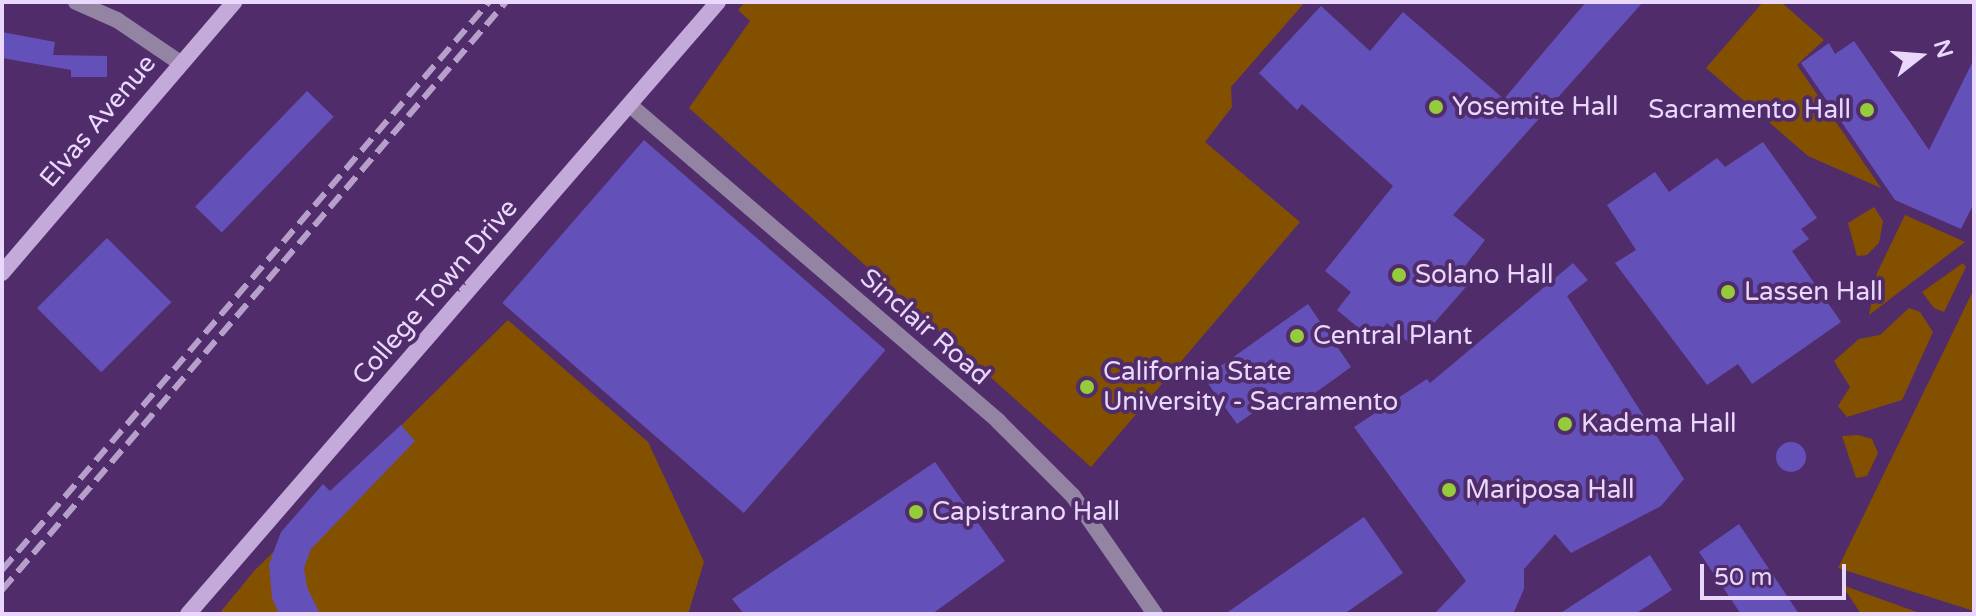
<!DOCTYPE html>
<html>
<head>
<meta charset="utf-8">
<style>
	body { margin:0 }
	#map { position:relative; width:1976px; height:616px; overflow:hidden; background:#502d6a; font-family:"Varela Round",sans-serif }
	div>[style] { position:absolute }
	.green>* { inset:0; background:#835000 }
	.building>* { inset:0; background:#6450b9; transform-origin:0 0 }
	.round { border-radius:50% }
	.street>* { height:16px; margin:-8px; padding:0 8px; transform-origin:8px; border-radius:8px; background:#9484a3 }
	.secondary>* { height:16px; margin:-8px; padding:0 8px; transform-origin:8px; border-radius:8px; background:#c3aada }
	.rail>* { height:6px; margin-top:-3px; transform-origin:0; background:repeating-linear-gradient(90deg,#b69fcb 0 16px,transparent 0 24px) }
	.dots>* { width:22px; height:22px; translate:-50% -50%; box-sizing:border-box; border:4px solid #502d6a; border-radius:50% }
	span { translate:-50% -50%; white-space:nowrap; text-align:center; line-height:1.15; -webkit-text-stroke:8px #502d6a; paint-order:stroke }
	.poi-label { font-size:26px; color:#ead8fc }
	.left { translate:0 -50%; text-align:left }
	.right { translate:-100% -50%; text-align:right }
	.street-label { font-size:26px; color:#ead8fc }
	.frame { position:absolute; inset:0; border:4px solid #ead8fc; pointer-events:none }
	.north { position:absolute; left:1880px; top:16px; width:80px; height:80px; -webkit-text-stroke:6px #502d6a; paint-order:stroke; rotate:73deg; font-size:22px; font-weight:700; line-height:32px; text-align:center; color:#ead8fc }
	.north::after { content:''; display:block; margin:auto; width:28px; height:36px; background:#ead8fc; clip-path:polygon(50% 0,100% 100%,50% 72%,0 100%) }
	.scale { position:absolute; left:1700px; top:564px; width:146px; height:36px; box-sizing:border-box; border:4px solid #ead8fc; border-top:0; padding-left:10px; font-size:24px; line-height:28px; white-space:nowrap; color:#ead8fc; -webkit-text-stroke:6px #502d6a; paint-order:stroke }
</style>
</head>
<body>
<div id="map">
	<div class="green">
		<div style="clip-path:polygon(745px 2px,1305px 2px,1231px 87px,1232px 107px,1205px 142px,1300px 222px,1091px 467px,689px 108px,750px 21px,738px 10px)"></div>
		<div style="clip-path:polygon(1763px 2px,1781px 2px,1824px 40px,1797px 65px,1881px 188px,1808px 156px,1706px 68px)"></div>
		<div style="clip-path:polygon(1874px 207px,1883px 221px,1879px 243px,1867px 255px,1857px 256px,1848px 223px)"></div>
		<div style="clip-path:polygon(1905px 215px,1965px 242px,1869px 315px,1877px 273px)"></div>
		<div style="clip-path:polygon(1963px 263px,1966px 267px,1944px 312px,1934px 308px,1922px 292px)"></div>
		<div style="clip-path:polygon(1974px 289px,1974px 611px,1838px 568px)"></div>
		<div style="clip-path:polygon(1909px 308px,1920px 312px,1933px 332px,1902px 400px,1847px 417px,1838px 406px,1850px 387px,1834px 361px,1859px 339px,1880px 335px)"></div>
		<div style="clip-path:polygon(508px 320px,648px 442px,704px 562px,688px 614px,219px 614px,254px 571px)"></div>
		<div style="clip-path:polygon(1858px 435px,1872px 439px,1878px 453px,1867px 476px,1856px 478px,1842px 436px)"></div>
		<div style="clip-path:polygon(1842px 585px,1922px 614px,1861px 614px)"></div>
	</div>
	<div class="building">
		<div style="clip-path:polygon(1586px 2px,1643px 2px,1453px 215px,1485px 240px,1462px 270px,1473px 279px,1413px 347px,1387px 323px,1373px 340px,1337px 310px,1351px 292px,1325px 271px,1393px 186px,1302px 104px,1297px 110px,1259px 73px,1321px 6px,1370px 51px,1403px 12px,1504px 99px)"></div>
		<div style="clip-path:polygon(2px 32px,55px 42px,53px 55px,107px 56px,107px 77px,71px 77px,71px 70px,2px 58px)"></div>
		<div style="clip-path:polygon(1854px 41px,1929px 150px,1974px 59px,1974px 203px,1961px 229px,1895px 200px,1801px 63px,1829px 43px,1835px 54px)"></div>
		<div style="left:307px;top:91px;width:37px;height:161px;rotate:44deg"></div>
		<div style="left:644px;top:140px;width:320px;height:216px;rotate:41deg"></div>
		<div style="clip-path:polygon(1763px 142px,1817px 218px,1801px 229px,1809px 239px,1792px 251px,1841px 322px,1752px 384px,1738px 364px,1707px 385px,1615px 263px,1636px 250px,1607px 205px,1655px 172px,1669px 192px,1717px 158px,1725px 167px)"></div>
		<div style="left:107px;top:238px;width:91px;height:99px;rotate:45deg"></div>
		<div style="clip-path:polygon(1573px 263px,1588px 280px,1567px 296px,1684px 479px,1661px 506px,1571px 553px,1555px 534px,1524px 569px,1524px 589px,1513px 614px,1434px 614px,1466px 581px,1354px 427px,1427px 379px,1430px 383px)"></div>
		<div style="clip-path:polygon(1308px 304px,1351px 367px,1286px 414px,1274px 398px,1237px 424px,1204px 378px)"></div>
		<div style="clip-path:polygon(401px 425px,415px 441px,311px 549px,304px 568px,307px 587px,320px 614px,279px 614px,272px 598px,269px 564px,281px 532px,323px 484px,330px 491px)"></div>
		<div class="round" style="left:1776px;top:442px;width:30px;height:30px"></div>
		<div style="clip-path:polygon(935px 462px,1005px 561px,932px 614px,744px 614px,732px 599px)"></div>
		<div style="clip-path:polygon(1364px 517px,1403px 573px,1344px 614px,1225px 614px)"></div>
		<div style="clip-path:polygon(1739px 524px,1799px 614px,1741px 614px,1699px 552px)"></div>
		<div style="clip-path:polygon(1650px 555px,1672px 590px,1635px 614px,1559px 614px)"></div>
	</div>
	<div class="street">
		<div style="left:76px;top:2px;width:45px;rotate:23.7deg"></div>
		<div style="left:117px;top:20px;width:75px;rotate:34.1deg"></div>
		<div style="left:631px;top:106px;width:484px;rotate:40.6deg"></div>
		<div style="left:998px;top:421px;width:106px;rotate:45deg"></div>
		<div style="left:1073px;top:496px;width:144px;rotate:55.2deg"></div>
	</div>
	<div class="secondary">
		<div style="left:2px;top:273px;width:357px;rotate:-49.4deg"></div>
		<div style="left:188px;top:614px;width:810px;rotate:-49.11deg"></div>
	</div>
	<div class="rail">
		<div style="left:2px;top:570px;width:748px;rotate:-49.39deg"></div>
		<div style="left:2px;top:590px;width:774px;rotate:-49.4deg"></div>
	</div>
	<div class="dots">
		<div style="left:1436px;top:107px;background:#95cc3b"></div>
		<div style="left:1867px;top:110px;background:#95cc3b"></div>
		<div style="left:1399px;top:275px;background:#95cc3b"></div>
		<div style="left:1728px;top:292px;background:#95cc3b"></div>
		<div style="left:1297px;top:336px;background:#95cc3b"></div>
		<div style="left:1087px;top:387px;background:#95cc3b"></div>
		<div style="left:1565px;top:424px;background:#95cc3b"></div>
		<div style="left:1449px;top:490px;background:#95cc3b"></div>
		<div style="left:916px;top:512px;background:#95cc3b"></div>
	</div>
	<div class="poi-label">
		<span class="left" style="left:1452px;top:107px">Yosemite Hall</span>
		<span class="right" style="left:1851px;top:110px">Sacramento Hall</span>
		<span class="left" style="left:1415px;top:275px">Solano Hall</span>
		<span class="left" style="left:1744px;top:292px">Lassen Hall</span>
		<span class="left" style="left:1313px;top:336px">Central Plant</span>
		<span class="left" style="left:1103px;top:387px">California State<br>University - Sacramento</span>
		<span class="left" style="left:1581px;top:424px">Kadema Hall</span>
		<span class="left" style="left:1465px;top:490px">Mariposa Hall</span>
		<span class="left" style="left:932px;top:512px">Capistrano Hall</span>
	</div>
	<div class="street-label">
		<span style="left:98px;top:121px;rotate:-50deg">Elvas Avenue</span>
		<span style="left:435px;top:292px;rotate:-49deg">College Town Drive</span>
		<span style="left:925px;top:327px;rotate:41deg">Sinclair Road</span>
	</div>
	<div class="frame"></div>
	<div class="north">N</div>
	<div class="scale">50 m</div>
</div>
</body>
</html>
